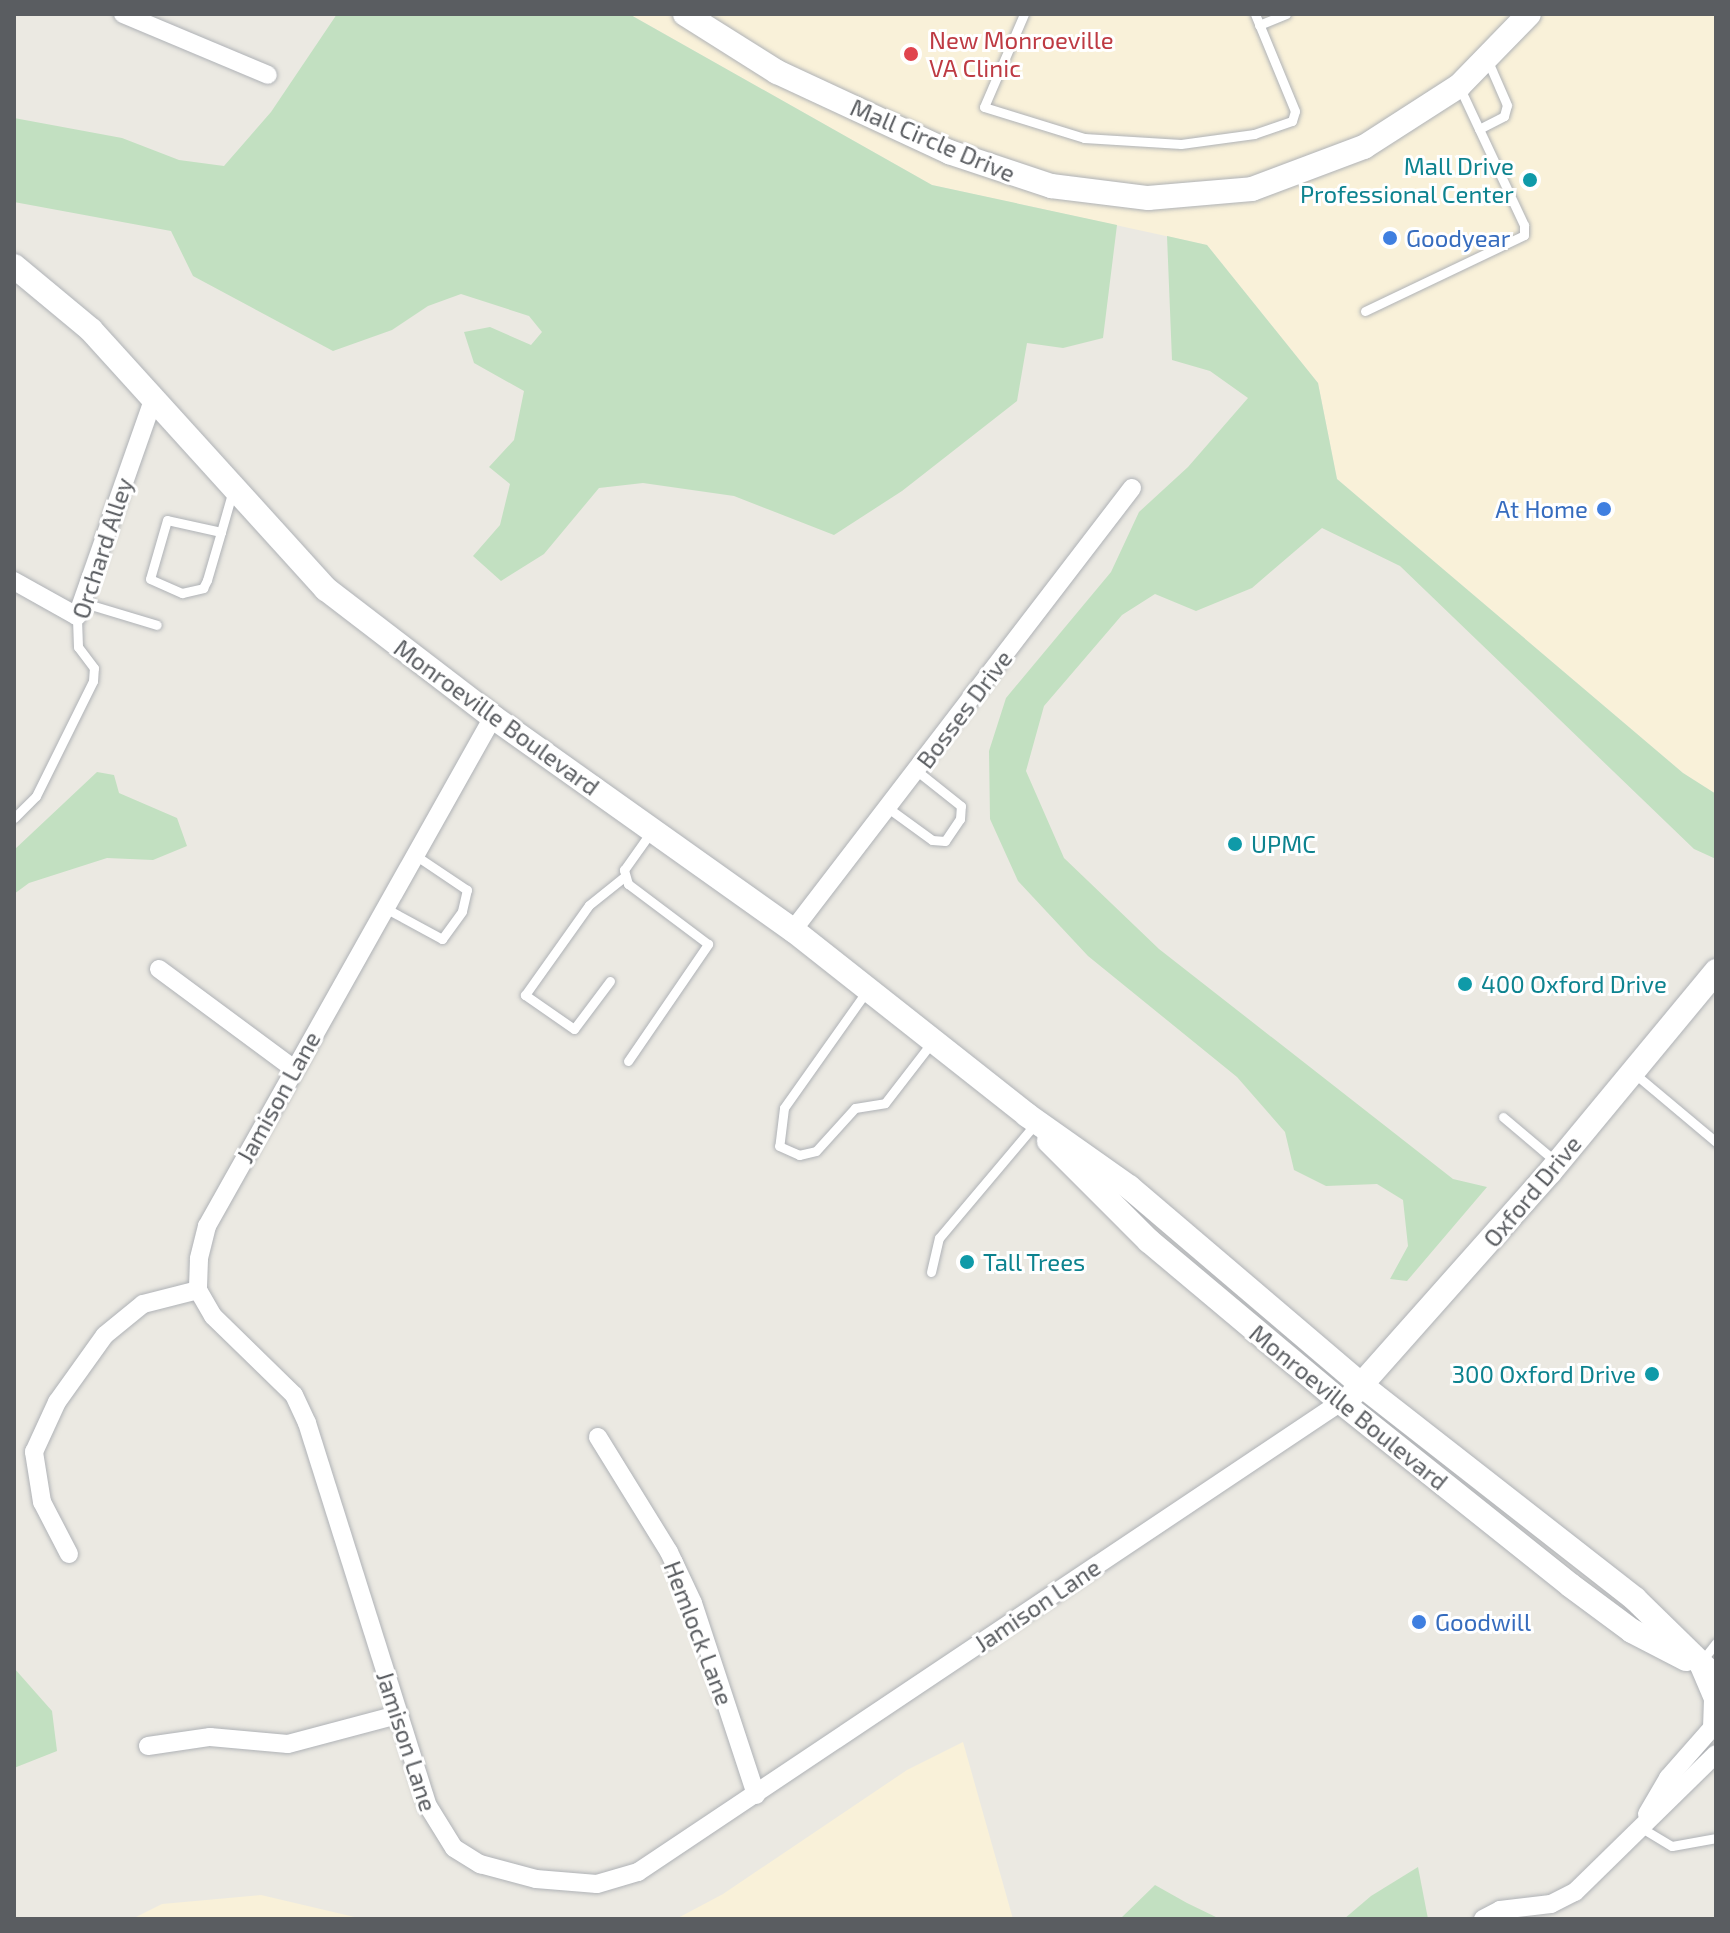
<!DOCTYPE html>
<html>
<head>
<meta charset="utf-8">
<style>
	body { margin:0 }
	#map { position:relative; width:1730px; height:1933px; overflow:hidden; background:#ebe9e2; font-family:"Exo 2",sans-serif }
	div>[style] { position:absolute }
	.commercial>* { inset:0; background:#f9f1d9 }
	.green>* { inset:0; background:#c2e0c1 }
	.roads { filter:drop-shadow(0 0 2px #afb2b6) drop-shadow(0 0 2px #afb2b6) }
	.lane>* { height:9px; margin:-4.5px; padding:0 4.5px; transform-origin:4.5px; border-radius:4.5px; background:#fff }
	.street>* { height:18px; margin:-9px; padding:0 9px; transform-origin:9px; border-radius:9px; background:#fff }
	.secondary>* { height:24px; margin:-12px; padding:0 12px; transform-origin:12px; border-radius:12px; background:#fff }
	.dots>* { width:22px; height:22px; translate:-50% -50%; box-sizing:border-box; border:4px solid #fff; border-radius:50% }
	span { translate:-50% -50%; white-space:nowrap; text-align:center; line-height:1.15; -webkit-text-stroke:6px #fff; paint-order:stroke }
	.health-label { font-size:24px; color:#be3a42 }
	.left { translate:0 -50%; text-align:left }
	.street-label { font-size:24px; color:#5a5d61 }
	.culture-label { font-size:24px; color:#0d838f }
	.right { translate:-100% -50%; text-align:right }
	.shop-label { font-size:24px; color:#366cbe }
	.frame { position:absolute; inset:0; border:16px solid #5a5d61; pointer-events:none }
</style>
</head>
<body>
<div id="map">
	<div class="commercial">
		<div style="clip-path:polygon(629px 14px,1716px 14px,1716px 794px,1683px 773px,1337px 479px,1318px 383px,1207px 245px,932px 185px)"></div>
		<div style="clip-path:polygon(963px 1742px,1013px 1919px,676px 1919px,723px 1894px,907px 1770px)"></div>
		<div style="clip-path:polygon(261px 1895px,363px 1919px,132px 1919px,162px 1904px)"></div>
	</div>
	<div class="green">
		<div style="clip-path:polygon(337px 14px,629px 14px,932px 185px,1117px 225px,1103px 338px,1063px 348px,1027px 343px,1017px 401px,902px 491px,834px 535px,734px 496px,643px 483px,599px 488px,544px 554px,501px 581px,473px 556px,500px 525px,510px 484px,489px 467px,514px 440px,524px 391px,474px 363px,464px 332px,490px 327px,531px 345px,542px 332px,529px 316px,461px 294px,428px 306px,392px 330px,333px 351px,193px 276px,171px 231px,14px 202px,14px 118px,122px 138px,179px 160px,224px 166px,271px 112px)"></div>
		<div style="clip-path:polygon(1167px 236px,1207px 245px,1318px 383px,1337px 479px,1683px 773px,1716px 794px,1716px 859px,1694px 849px,1400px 566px,1322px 528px,1252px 588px,1196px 611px,1155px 594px,1122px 615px,1044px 706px,1026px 771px,1064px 858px,1159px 949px,1453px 1179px,1487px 1187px,1407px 1281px,1390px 1279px,1408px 1246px,1403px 1200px,1377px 1184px,1326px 1186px,1294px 1170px,1285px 1132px,1237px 1077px,1088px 956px,1018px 881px,990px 819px,989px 751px,1006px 698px,1111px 572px,1139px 512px,1188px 467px,1248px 398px,1210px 371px,1172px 360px)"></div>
		<div style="clip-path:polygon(97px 772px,114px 775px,119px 793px,177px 818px,187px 846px,153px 860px,107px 858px,29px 883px,14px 894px,14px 850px)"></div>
		<div style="clip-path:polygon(14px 1668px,52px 1711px,57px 1751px,14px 1768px)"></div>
		<div style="clip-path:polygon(1418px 1867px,1428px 1919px,1344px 1919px,1371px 1896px)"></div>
		<div style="clip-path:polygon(1155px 1885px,1187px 1903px,1220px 1919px,1120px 1919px)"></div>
	</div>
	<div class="roads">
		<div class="lane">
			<div style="left:1024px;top:14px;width:101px;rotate:113.3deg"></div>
			<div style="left:984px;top:107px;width:105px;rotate:17.2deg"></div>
			<div style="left:1084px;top:138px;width:97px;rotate:3.5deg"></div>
			<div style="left:1181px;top:144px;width:74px;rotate:-7.8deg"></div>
			<div style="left:1254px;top:134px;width:40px;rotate:-18.9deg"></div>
			<div style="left:1292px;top:121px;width:10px;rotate:-73deg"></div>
			<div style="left:1295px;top:111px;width:105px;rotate:-112.4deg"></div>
			<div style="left:1259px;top:25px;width:29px;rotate:-22deg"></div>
			<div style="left:1479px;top:129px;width:28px;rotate:-27deg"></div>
			<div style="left:1504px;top:116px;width:11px;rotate:-75deg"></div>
			<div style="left:1507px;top:105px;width:50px;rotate:-113.5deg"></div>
			<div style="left:1365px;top:311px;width:176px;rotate:-25.5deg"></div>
			<div style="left:1524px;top:235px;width:10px;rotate:-90deg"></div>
			<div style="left:1524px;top:225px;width:153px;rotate:-115.1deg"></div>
			<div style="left:221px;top:532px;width:55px;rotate:-167.5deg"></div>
			<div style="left:167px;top:520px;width:61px;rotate:106.1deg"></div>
			<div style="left:150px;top:579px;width:35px;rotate:24deg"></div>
			<div style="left:182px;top:593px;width:22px;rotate:-13deg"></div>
			<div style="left:203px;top:588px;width:9px;rotate:-63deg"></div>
			<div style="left:207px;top:580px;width:50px;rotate:-73.7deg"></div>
			<div style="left:221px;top:532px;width:44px;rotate:-74.1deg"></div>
			<div style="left:81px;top:602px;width:79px;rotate:16.8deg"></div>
			<div style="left:888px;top:808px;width:54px;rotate:36deg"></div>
			<div style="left:932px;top:840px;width:13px;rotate:4deg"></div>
			<div style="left:945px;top:841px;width:27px;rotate:-56deg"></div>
			<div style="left:960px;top:819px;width:13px;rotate:-86deg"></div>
			<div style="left:961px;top:806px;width:56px;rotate:-141.5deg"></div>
			<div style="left:14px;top:818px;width:31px;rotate:-45deg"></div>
			<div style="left:36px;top:796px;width:128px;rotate:-63.6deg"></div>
			<div style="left:93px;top:681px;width:13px;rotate:-86deg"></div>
			<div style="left:94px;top:668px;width:26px;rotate:-127deg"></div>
			<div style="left:78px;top:647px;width:31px;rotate:-92deg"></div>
			<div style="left:385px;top:908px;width:65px;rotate:28.5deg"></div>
			<div style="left:442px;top:939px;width:34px;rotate:-54deg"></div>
			<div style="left:462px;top:911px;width:22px;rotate:-77deg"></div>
			<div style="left:467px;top:890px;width:63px;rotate:-146.1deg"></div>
			<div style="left:610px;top:981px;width:60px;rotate:126.9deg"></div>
			<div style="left:574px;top:1029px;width:60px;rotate:-145.2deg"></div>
			<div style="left:525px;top:995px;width:110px;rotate:-54.6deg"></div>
			<div style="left:589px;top:905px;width:45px;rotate:-38.7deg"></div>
			<div style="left:866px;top:992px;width:142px;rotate:125.3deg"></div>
			<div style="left:784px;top:1108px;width:38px;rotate:97deg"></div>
			<div style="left:779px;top:1146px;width:22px;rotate:24deg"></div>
			<div style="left:799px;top:1155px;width:17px;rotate:-13deg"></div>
			<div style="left:816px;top:1151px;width:58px;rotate:-47.8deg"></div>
			<div style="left:855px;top:1108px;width:30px;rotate:-9deg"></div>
			<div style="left:885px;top:1103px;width:78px;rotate:-52.3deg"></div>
			<div style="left:628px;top:1061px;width:142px;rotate:-55.6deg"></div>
			<div style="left:708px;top:944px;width:100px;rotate:-143.1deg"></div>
			<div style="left:628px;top:884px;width:15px;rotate:-106deg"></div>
			<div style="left:624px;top:870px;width:47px;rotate:-54.6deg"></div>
			<div style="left:1635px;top:1074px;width:106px;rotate:40deg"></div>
			<div style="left:1503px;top:1117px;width:68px;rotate:40.2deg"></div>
			<div style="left:931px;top:1272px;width:35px;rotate:-77deg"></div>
			<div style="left:939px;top:1238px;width:149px;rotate:-49.9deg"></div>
			<div style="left:1701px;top:1662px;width:24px;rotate:-52deg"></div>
			<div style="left:1640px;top:1827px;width:37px;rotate:31deg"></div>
			<div style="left:1672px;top:1846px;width:45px;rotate:-10.3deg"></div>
		</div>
		<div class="street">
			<div style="left:123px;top:14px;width:157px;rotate:22.8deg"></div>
			<div style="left:14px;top:581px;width:72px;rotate:29.1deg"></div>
			<div style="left:77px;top:616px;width:232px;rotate:-70.6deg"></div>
			<div style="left:493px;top:717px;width:584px;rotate:119.33deg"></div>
			<div style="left:207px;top:1226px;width:34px;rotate:104deg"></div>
			<div style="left:199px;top:1259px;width:31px;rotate:92deg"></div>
			<div style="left:198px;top:1290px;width:30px;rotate:60deg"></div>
			<div style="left:213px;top:1316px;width:113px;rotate:44.3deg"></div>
			<div style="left:294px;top:1395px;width:31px;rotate:65deg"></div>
			<div style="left:307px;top:1423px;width:402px;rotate:72.5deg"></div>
			<div style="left:428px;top:1806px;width:49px;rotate:58.2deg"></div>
			<div style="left:454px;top:1848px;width:31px;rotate:32deg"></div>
			<div style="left:480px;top:1864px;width:58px;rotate:15deg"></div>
			<div style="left:536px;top:1879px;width:61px;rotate:4.7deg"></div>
			<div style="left:597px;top:1884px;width:43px;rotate:-16.3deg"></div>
			<div style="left:638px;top:1872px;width:846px;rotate:-33.77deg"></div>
			<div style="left:793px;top:930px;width:557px;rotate:-52.51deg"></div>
			<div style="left:159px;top:969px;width:168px;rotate:36.5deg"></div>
			<div style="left:598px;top:1437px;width:135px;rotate:58.3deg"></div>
			<div style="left:669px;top:1552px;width:56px;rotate:64.8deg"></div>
			<div style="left:693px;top:1603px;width:202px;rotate:71.8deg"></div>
			<div style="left:69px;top:1554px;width:59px;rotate:-117.4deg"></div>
			<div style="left:42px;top:1502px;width:51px;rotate:-99.1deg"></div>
			<div style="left:34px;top:1452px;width:55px;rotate:-65.3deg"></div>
			<div style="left:57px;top:1402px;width:82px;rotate:-54.4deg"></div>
			<div style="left:105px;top:1335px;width:49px;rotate:-39.2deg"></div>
			<div style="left:143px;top:1304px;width:57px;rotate:-14.3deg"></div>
			<div style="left:148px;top:1746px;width:63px;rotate:-8.3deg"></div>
			<div style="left:210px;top:1737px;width:78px;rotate:5.1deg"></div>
			<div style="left:288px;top:1744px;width:113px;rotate:-14.9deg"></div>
			<div style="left:1647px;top:1814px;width:42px;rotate:-59.7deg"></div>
			<div style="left:1668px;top:1778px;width:67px;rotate:-48.7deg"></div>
			<div style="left:1712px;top:1728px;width:29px;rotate:-88deg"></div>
			<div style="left:1713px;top:1699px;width:36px;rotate:-113deg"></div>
			<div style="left:1483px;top:1919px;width:19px;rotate:-28deg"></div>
			<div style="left:1500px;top:1910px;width:51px;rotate:-6.7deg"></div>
			<div style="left:1551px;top:1904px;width:27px;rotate:-27deg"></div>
			<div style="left:1575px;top:1892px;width:197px;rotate:-44.4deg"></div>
		</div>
		<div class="secondary">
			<div style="left:685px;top:14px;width:109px;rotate:32.2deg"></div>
			<div style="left:777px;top:72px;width:190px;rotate:24.9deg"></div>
			<div style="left:949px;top:152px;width:108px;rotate:18.4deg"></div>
			<div style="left:1051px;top:186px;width:98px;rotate:7.1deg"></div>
			<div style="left:1148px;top:198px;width:104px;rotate:-4.9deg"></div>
			<div style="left:1252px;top:189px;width:120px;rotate:-20.6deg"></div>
			<div style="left:1364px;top:147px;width:113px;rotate:-32.7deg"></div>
			<div style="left:1459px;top:86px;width:100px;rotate:-45.8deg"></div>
			<div style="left:14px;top:266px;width:100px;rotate:39.7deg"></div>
			<div style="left:91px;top:330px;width:350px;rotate:47.8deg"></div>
			<div style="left:326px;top:589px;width:210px;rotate:37.5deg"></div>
			<div style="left:493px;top:717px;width:368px;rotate:35.4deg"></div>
			<div style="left:793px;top:930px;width:298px;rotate:38.3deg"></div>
			<div style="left:1027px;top:1115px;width:125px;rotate:35.2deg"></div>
			<div style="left:1129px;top:1187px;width:309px;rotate:40.4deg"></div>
			<div style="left:1364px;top:1387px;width:344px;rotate:38deg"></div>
			<div style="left:1635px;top:1599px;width:113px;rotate:44.3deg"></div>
			<div style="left:1049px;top:1141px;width:141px;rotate:45deg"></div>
			<div style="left:1149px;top:1241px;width:251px;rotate:40deg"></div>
			<div style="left:1341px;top:1402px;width:293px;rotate:38.6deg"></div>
			<div style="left:1570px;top:1585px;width:77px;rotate:36.6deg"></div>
			<div style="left:1632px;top:1631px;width:61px;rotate:27.4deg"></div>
			<div style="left:1353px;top:1394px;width:297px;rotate:-48.4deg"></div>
			<div style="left:1550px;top:1172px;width:261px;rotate:-50.4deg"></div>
		</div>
	</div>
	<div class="dots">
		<div style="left:911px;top:54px;background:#e0444e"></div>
		<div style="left:1530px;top:180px;background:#0f9aa8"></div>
		<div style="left:1390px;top:238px;background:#3f7fe0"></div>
		<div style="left:1604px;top:509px;background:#3f7fe0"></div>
		<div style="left:1235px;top:844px;background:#0f9aa8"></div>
		<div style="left:1465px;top:984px;background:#0f9aa8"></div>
		<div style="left:967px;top:1262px;background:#0f9aa8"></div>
		<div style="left:1652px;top:1374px;background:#0f9aa8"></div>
		<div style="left:1419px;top:1622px;background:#3f7fe0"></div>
	</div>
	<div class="health-label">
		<span class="left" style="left:929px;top:54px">New Monroeville<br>VA Clinic</span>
	</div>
	<div class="street-label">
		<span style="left:933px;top:140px;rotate:23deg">Mall Circle Drive</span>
		<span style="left:102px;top:548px;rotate:-72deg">Orchard Alley</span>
		<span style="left:964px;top:709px;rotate:-53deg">Bosses Drive</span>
		<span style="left:497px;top:717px;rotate:36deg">Monroeville Boulevard</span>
		<span style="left:278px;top:1097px;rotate:-61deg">Jamison Lane</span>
		<span style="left:1532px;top:1191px;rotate:-50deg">Oxford Drive</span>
		<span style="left:1349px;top:1407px;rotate:39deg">Monroeville Boulevard</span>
		<span style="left:1037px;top:1605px;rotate:-34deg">Jamison Lane</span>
		<span style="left:699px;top:1633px;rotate:69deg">Hemlock Lane</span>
		<span style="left:407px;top:1741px;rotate:72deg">Jamison Lane</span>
	</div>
	<div class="culture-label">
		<span class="right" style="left:1514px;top:180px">Mall Drive<br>Professional Center</span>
		<span class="left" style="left:1251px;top:844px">UPMC</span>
		<span class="left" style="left:1481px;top:984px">400 Oxford Drive</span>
		<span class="left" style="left:983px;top:1262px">Tall Trees</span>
		<span class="right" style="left:1636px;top:1374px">300 Oxford Drive</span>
	</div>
	<div class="shop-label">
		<span class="left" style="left:1406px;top:238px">Goodyear</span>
		<span class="right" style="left:1588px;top:509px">At Home</span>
		<span class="left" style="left:1435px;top:1622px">Goodwill</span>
	</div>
	<div class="frame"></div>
</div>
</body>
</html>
